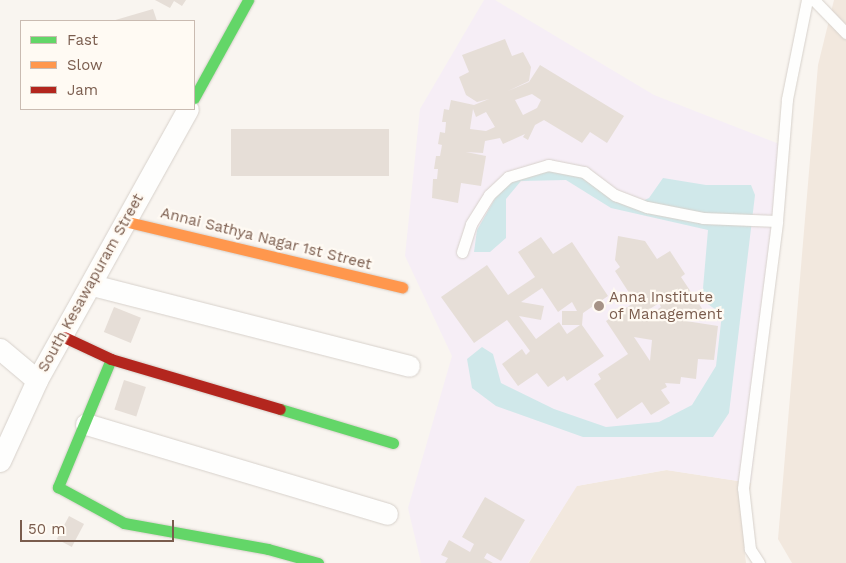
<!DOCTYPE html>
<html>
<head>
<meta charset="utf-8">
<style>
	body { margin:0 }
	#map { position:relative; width:846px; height:563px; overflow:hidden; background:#f9f5f0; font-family:"Work Sans",sans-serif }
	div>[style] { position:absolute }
	.residential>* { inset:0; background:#f2e8de }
	.education>* { inset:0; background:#f6eef6 }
	.water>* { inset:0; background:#d0e8ea }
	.building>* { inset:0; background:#e6ded7; transform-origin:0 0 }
	.roads { filter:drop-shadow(0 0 1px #d7d1cb) drop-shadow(0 0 1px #d7d1cb) }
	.lane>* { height:11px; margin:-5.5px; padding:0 5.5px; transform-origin:5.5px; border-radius:5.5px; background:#fefefd }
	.street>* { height:21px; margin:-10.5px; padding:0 10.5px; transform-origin:10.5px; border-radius:10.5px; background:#fefefd }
	.fast>* { height:11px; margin:-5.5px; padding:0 5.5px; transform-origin:5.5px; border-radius:5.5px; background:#63d668 }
	.slow>* { height:11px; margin:-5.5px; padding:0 5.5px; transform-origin:5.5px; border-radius:5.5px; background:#ff974d }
	.jam>* { height:11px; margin:-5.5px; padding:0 5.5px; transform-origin:5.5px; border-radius:5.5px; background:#b3261e }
	.dots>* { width:14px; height:14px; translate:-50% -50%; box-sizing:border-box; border:2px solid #fffaf3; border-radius:50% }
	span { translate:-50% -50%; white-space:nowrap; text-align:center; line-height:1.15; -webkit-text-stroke:4.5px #fffaf3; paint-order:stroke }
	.street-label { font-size:15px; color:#7a5c4d }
	.poi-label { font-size:15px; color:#7a5c4d }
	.left { translate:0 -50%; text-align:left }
	.legend { position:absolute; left:20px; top:20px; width:175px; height:90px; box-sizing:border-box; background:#fffaf3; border:1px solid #cabbb1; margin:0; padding:6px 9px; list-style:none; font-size:15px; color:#7a5c4d }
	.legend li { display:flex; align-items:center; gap:10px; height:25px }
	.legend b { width:25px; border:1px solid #cabbb1 }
	.scale { position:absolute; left:20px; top:520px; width:154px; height:22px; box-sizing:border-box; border:2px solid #7a5c4d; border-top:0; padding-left:6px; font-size:15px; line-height:18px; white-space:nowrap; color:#7a5c4d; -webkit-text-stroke:4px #fffaf3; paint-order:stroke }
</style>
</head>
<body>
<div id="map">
	<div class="residential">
		<div style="clip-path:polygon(834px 0,846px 0,846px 563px,792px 563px,778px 539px,818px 65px)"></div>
		<div style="clip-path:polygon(667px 470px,751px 483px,744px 547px,746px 563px,529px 563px,576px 486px)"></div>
	</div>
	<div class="education">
		<div style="clip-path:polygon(484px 0,495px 0,654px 95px,787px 147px,751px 483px,666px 470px,577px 486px,528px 563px,421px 563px,408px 508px,452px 356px,405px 256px,420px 109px)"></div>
	</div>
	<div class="water">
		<div style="clip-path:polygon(557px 170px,585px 177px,612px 199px,630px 207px,649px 198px,663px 178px,706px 185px,751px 185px,755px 195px,729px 413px,713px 437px,583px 437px,496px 406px,472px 388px,467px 359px,482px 347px,493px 354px,501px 383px,554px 409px,606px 427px,659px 422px,692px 405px,716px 366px,722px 314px,702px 300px,708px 230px,611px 208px,566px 180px,521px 181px,506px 199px,506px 238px,490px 252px,474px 252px,477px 230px,505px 181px,530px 171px)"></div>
	</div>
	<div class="building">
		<div style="clip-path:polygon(155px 0,186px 0,182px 6px,174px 1px,170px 8px)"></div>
		<div style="clip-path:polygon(153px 9px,157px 21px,112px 21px)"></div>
		<div style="clip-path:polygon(evenodd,505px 39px,512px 56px,523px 52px,531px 67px,529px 81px,508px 91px,529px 82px,540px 65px,624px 116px,607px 143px,590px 132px,582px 143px,544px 120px,535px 125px,528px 140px,523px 137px,525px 134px,503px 144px,500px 138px,485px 141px,483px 153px,466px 152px,486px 156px,481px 186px,461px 183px,458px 203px,432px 198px,433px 179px,437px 179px,438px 169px,434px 169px,436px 156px,440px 156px,442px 145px,438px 144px,440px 132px,445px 133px,446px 122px,442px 122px,444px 109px,449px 110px,451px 100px,474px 105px,489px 99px,477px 102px,466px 95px,459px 77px,469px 72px,462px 55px,505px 39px,532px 94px,541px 100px,537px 108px,523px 115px,515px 100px,532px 94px,505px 39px,473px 109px,476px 117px,486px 112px,495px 127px,486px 131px,470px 129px,473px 109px)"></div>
		<div style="left:231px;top:129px;width:158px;height:47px"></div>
		<div style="clip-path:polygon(evenodd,618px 236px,645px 241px,657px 259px,670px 251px,685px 274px,681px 277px,703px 310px,686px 321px,718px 326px,714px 360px,698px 359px,696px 379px,681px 377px,680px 384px,665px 383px,667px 387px,661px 390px,670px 403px,651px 415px,642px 402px,617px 419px,594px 384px,601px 379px,598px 374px,628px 354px,606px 321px,635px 302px,615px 271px,620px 267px,615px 260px,618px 236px,659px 303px,661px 307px,658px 309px,664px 319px,639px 316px,659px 303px,618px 236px,634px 337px,652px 340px,650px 361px,634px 337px)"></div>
		<div style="clip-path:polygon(evenodd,541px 237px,553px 254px,572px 242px,608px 296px,583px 313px,582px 325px,604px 356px,567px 381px,564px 376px,548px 387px,537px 373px,518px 386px,502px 364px,522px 349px,526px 355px,530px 351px,507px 320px,474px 343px,441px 297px,487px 265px,508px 295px,535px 277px,518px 252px,541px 237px,542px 288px,558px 312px,572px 302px,577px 311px,562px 311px,562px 325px,580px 325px,567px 334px,559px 322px,536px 339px,519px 316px,541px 320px,544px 306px,521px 302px,542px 288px)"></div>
		<div style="left:114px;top:307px;width:29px;height:27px;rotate:22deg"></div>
		<div style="left:124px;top:380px;width:23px;height:31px;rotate:18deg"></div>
		<div style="clip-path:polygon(485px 497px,525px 520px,501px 561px,487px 553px,484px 558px,493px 563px,445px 563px,448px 558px,441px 555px,449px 540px,470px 552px,474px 544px,462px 537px)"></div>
		<div style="left:69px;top:516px;width:17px;height:26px;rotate:28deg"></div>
	</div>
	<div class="roads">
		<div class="lane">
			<div style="left:814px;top:0;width:46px;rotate:45.9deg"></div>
			<div style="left:462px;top:252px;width:29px;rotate:-72deg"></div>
			<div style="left:471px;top:224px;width:34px;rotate:-58deg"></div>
			<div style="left:489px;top:195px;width:26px;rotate:-43deg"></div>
			<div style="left:508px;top:177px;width:42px;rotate:-16.7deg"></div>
			<div style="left:548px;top:165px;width:37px;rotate:11deg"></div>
			<div style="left:584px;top:172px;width:39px;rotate:37deg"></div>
			<div style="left:615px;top:195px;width:34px;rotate:21deg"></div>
			<div style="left:647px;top:207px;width:57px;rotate:11.1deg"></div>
			<div style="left:703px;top:218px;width:74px;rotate:2.3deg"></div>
			<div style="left:759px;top:563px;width:17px;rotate:-123deg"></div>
			<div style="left:750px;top:549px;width:61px;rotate:-96.5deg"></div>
			<div style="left:743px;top:488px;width:269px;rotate:-82.7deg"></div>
			<div style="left:777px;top:221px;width:122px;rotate:-85.3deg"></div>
			<div style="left:787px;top:99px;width:101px;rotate:-78.6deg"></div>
		</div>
		<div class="street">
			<div style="left:92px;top:285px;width:327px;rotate:14.3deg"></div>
			<div style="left:0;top:349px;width:48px;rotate:40deg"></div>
			<div style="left:86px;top:424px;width:314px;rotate:16.6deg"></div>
			<div style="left:0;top:461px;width:89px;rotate:-65.4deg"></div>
			<div style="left:37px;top:380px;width:310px;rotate:-60.9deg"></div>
		</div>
		<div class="fast">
			<div style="left:194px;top:98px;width:112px;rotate:-61.1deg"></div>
			<div style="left:111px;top:359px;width:139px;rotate:112.5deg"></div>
			<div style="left:58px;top:487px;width:75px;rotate:28.6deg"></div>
			<div style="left:124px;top:523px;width:146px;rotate:10.2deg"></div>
			<div style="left:268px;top:549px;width:52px;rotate:15.6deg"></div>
			<div style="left:280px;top:409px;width:118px;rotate:16.7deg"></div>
		</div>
		<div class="slow">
			<div style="left:124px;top:221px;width:286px;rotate:13.4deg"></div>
		</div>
		<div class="jam">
			<div style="left:64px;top:337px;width:52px;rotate:25.1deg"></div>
			<div style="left:111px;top:359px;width:176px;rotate:16.5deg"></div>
		</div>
	</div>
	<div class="dots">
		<div style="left:599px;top:306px;background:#a69286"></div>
	</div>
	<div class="street-label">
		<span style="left:266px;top:239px;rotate:14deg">Annai Sathya Nagar 1st Street</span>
		<span style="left:91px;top:283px;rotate:-61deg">South Kesawapuram Street</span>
	</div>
	<div class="poi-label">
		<span class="left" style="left:609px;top:306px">Anna Institute<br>of Management</span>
	</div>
	<ul class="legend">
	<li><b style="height:6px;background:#63d668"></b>Fast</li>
	<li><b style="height:6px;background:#ff974d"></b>Slow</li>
	<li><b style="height:6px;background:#b3261e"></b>Jam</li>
	</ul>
	<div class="scale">50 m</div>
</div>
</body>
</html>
